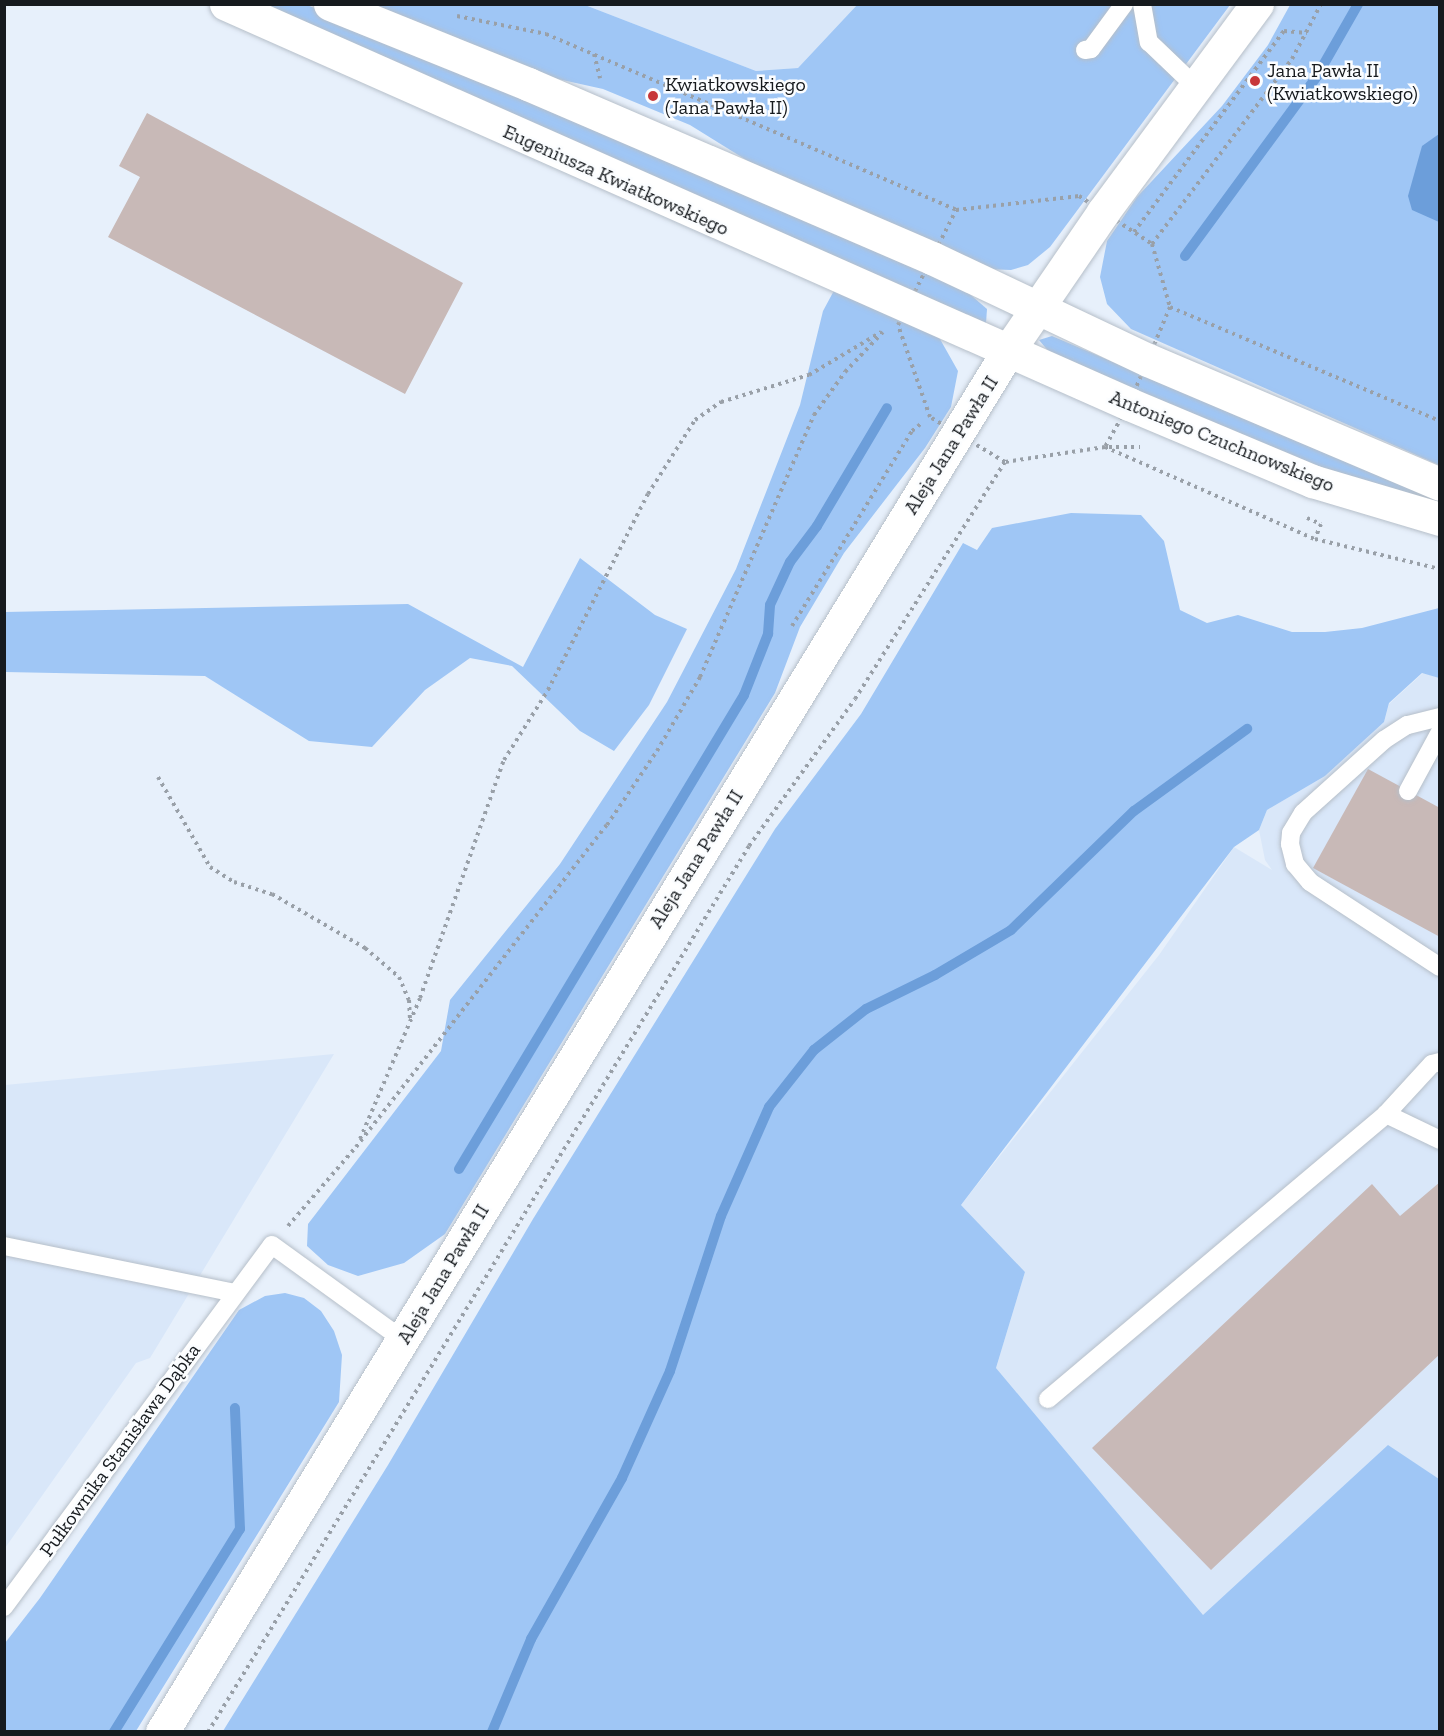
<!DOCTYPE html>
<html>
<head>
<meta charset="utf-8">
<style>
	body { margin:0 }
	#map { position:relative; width:1444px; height:1736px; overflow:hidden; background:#e7f0fb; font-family:"Zilla Slab",serif }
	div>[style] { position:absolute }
	.built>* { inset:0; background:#d9e7f9 }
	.green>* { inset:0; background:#9fc6f5 }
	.water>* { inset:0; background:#6c9eda }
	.stream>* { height:10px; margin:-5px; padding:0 5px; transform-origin:5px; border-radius:5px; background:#6c9eda }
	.building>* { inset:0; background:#c8b9b7 }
	.path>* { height:4px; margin-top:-2px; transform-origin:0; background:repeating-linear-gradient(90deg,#99a0a8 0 3px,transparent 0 7.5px) }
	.roads { filter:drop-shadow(0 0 2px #b6bfc9) drop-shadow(0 0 2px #b6bfc9) }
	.service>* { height:18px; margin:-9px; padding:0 9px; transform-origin:9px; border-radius:9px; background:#fff }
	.minor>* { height:33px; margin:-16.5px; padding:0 16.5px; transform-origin:16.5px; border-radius:16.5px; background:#fff }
	.tertiary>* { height:33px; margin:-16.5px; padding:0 16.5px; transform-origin:16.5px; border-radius:16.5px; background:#fff }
	.dots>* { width:16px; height:16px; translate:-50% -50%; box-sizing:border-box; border:3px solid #fbfdff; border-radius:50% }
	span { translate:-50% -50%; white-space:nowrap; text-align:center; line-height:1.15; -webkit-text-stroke:5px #fbfdff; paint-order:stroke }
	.poi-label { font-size:20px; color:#161a1e }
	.left { translate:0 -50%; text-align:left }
	.street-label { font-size:20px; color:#161a1e }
	.frame { position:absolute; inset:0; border:6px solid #161a1e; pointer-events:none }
</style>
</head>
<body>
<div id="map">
	<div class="built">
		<div style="clip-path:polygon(585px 5px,857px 5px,798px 68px,756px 71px)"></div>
		<div style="clip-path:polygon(1423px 673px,1439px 678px,1439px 1479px,1388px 1446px,1203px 1616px,996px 1368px,1025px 1272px,961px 1205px,1159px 955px,1234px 847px,1272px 870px,1265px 860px,1259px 830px,1267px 810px,1325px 776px,1384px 722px,1389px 704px)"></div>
		<div style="clip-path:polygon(334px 1054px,150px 1358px,136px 1363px,5px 1548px,5px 1085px)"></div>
	</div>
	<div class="green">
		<div style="clip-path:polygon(249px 5px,307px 5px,385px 36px,958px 284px,987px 309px,986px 323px)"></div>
		<div style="clip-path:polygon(362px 5px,585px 5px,756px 71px,798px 68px,857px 5px,1230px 5px,1050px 247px,1028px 265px,1011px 270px,984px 269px,777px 179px,690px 125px,603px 89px,544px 76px)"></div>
		<div style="clip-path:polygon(1290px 5px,1439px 5px,1439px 465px,1131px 329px,1107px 304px,1100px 277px,1107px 241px,1137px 197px,1222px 106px,1268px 45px)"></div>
		<div style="clip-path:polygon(837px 285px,936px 332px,958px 371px,951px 407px,925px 448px,844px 553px,800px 627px,775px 693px,445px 1234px,404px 1263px,358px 1276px,328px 1265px,307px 1246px,308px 1224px,441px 1051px,450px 1000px,560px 864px,667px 702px,736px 569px,800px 405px,823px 311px)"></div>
		<div style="clip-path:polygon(1052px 336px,1380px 476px,1439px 494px,1439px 510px,1279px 455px,1050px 353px,1039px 340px)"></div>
		<div style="clip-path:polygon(1071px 513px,1141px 515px,1164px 541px,1180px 610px,1207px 623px,1238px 615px,1292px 632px,1325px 632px,1362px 628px,1439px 608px,1439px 678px,1422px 673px,1389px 703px,1384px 722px,1325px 776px,1267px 810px,1259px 830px,1234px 847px,961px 1205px,1025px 1272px,996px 1368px,1203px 1615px,1388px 1445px,1439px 1479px,1439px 1731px,223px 1731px,388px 1465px,533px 1219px,775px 829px,861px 714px,963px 543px,977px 550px,992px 528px)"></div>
		<div style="clip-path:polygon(580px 558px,655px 615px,687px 629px,649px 705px,614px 751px,580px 731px,512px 666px,470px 658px,425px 690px,372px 747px,309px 741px,205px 676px,5px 672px,5px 612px,408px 604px,523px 667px)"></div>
		<div style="clip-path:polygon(285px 1293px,304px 1298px,321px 1311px,334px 1331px,342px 1355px,339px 1402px,136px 1731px,5px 1731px,5px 1643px,40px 1598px,239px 1310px,265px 1296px)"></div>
	</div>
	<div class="water">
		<div style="clip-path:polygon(1439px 134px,1439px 222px,1412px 210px,1408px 196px,1422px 146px)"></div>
	</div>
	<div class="stream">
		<div style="left:1185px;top:256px;width:223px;rotate:-53.7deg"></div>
		<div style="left:1317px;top:76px;width:83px;rotate:-60.3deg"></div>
		<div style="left:459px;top:1169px;width:553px;rotate:-58.98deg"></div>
		<div style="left:744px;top:695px;width:66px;rotate:-68.5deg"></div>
		<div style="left:768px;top:634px;width:29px;rotate:-86deg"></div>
		<div style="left:770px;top:605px;width:47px;rotate:-65.1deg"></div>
		<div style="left:790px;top:562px;width:45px;rotate:-53.1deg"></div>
		<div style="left:817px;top:526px;width:137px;rotate:-59.3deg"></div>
		<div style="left:114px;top:1732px;width:239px;rotate:-58.2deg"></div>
		<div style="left:240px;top:1529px;width:121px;rotate:-92.4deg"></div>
		<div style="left:492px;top:1732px;width:101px;rotate:-67.2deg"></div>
		<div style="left:531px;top:1639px;width:185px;rotate:-60.5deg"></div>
		<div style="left:622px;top:1478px;width:117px;rotate:-65.8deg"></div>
		<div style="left:670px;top:1371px;width:163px;rotate:-71.8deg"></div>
		<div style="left:721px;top:1216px;width:119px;rotate:-66.2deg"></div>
		<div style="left:769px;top:1107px;width:73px;rotate:-51.7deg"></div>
		<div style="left:814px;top:1050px;width:66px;rotate:-38.3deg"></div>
		<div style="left:866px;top:1009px;width:77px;rotate:-26.2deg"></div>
		<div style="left:935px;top:975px;width:88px;rotate:-30.6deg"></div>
		<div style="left:1011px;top:930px;width:171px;rotate:-44.1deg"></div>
		<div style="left:1134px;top:811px;width:140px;rotate:-36deg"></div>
	</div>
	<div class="building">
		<div style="clip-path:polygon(147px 113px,463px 283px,405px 394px,108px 237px,140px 177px,119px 166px)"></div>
		<div style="clip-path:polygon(1368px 769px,1440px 808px,1440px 937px,1313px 868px)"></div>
		<div style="clip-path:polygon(1440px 1182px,1440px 1354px,1211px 1570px,1092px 1448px,1372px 1184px,1400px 1216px)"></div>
	</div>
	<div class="path">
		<div style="left:457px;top:16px;width:91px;rotate:11.4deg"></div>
		<div style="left:546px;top:34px;width:446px;rotate:23.2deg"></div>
		<div style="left:594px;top:54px;width:25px;rotate:76deg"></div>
		<div style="left:1079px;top:196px;width:87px;rotate:33.3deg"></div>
		<div style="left:1152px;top:244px;width:66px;rotate:74.1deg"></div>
		<div style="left:1170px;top:307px;width:105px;rotate:112.9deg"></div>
		<div style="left:1129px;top:404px;width:49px;rotate:119.2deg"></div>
		<div style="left:1105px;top:447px;width:101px;rotate:171.5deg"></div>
		<div style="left:1005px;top:462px;width:87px;rotate:-149deg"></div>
		<div style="left:930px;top:417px;width:97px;rotate:-109.2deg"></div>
		<div style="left:898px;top:325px;width:129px;rotate:-63.2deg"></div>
		<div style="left:956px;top:210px;width:124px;rotate:-6.5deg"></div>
		<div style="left:1134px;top:232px;width:251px;rotate:-53.3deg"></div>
		<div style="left:1284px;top:31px;width:23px;rotate:5deg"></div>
		<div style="left:1152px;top:244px;width:232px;rotate:-52.9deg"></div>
		<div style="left:1292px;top:59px;width:62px;rotate:-62.2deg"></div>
		<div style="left:1170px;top:307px;width:293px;rotate:22.9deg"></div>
		<div style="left:1105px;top:447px;width:229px;rotate:23.7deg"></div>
		<div style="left:1315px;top:539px;width:129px;rotate:13.5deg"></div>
		<div style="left:1109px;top:447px;width:31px"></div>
		<div style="left:1307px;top:518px;width:15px;rotate:23deg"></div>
		<div style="left:1321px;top:524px;width:16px;rotate:112deg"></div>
		<div style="left:792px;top:626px;width:229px;rotate:-58.4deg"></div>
		<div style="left:912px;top:431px;width:13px;rotate:-39deg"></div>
		<div style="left:158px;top:777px;width:104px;rotate:60deg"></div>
		<div style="left:210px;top:867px;width:28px;rotate:32deg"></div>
		<div style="left:234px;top:882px;width:40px;rotate:18deg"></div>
		<div style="left:272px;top:894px;width:108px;rotate:30.1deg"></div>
		<div style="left:365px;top:948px;width:45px;rotate:40.5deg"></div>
		<div style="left:399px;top:977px;width:25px;rotate:67deg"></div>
		<div style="left:409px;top:1000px;width:22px;rotate:87deg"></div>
		<div style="left:360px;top:1139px;width:153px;rotate:-66.9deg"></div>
		<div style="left:420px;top:998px;width:252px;rotate:-70.6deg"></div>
		<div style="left:504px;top:760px;width:83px;rotate:-57.8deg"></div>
		<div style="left:548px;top:690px;width:220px;rotate:-63deg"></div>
		<div style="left:648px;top:494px;width:88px;rotate:-57.6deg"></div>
		<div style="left:695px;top:420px;width:32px;rotate:-35deg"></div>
		<div style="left:721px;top:402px;width:92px;rotate:-17.1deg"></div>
		<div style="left:809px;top:375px;width:84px;rotate:-30.8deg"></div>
		<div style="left:288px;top:1226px;width:104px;rotate:-49.3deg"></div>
		<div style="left:356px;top:1147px;width:408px;rotate:-52.1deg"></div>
		<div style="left:607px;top:825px;width:89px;rotate:-56deg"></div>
		<div style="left:657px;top:751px;width:86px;rotate:-59.8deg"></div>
		<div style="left:700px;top:677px;width:286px;rotate:-66.5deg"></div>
		<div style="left:814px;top:415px;width:53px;rotate:-54.2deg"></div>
		<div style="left:845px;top:372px;width:55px;rotate:-46.5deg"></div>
		<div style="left:208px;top:1732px;width:1038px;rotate:-58.59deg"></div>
		<div style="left:749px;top:846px;width:181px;rotate:-54.2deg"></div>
		<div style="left:855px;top:699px;width:280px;rotate:-57.7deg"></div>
	</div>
	<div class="roads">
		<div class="service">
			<div style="left:1142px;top:4px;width:39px;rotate:80deg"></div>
			<div style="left:1149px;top:42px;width:64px;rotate:43.7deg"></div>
			<div style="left:1085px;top:50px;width:6px;rotate:-9deg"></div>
			<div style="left:1091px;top:49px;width:56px;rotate:-53.7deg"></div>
			<div style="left:1440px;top:717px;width:34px;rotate:166deg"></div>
			<div style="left:1407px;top:725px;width:27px;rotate:147deg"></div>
			<div style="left:1384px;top:740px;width:109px;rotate:138deg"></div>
			<div style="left:1303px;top:813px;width:23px;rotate:121deg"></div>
			<div style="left:1291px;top:833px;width:11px;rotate:95deg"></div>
			<div style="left:1290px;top:844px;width:21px;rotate:76deg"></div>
			<div style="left:1295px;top:864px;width:23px;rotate:50deg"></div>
			<div style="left:1310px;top:882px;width:155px;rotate:33.2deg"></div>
			<div style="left:1408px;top:791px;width:67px;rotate:-61.5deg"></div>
			<div style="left:1386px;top:1114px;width:60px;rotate:25.7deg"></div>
			<div style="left:4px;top:1246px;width:236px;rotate:11.5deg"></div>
			<div style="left:1048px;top:1399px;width:442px;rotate:-40.1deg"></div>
			<div style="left:1386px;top:1114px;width:68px;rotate:-47.4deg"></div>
			<div style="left:1432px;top:1064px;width:8px;rotate:-14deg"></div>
			<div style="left:4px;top:1607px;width:450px;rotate:-53.5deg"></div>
			<div style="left:272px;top:1245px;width:162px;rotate:35.9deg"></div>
		</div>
		<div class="minor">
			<div style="left:226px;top:4px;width:988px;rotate:23.89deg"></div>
			<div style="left:1129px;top:404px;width:199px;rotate:22.8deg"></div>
			<div style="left:1312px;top:481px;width:134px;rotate:16.5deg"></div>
			<div style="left:330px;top:4px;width:214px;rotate:22deg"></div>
			<div style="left:528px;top:84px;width:440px;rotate:23.3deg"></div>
			<div style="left:932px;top:258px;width:239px;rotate:25.3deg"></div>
			<div style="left:1148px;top:360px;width:317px;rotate:23deg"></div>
		</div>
		<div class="tertiary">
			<div style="left:162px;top:1732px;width:1620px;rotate:-58.51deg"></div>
			<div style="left:1008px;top:351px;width:168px;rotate:-55.6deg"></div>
			<div style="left:1103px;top:212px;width:259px;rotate:-53.5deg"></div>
		</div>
	</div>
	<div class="dots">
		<div style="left:1255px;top:81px;background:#c7373a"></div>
		<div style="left:653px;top:96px;background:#c7373a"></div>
	</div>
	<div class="poi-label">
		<span class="left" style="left:1267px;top:82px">Jana Pawła II<br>(Kwiatkowskiego)</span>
		<span class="left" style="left:665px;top:96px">Kwiatkowskiego<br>(Jana Pawła II)</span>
	</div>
	<div class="street-label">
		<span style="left:616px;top:180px;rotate:24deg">Eugeniusza Kwiatkowskiego</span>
		<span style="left:1222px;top:441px;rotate:22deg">Antoniego Czuchnowskiego</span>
		<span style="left:951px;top:445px;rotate:-58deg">Aleja Jana Pawła II</span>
		<span style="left:696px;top:859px;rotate:-58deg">Aleja Jana Pawła II</span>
		<span style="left:443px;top:1274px;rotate:-59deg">Aleja Jana Pawła II</span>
		<span style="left:120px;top:1450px;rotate:-54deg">Pułkownika Stanisława Dąbka</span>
	</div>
	<div class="frame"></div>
</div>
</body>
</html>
